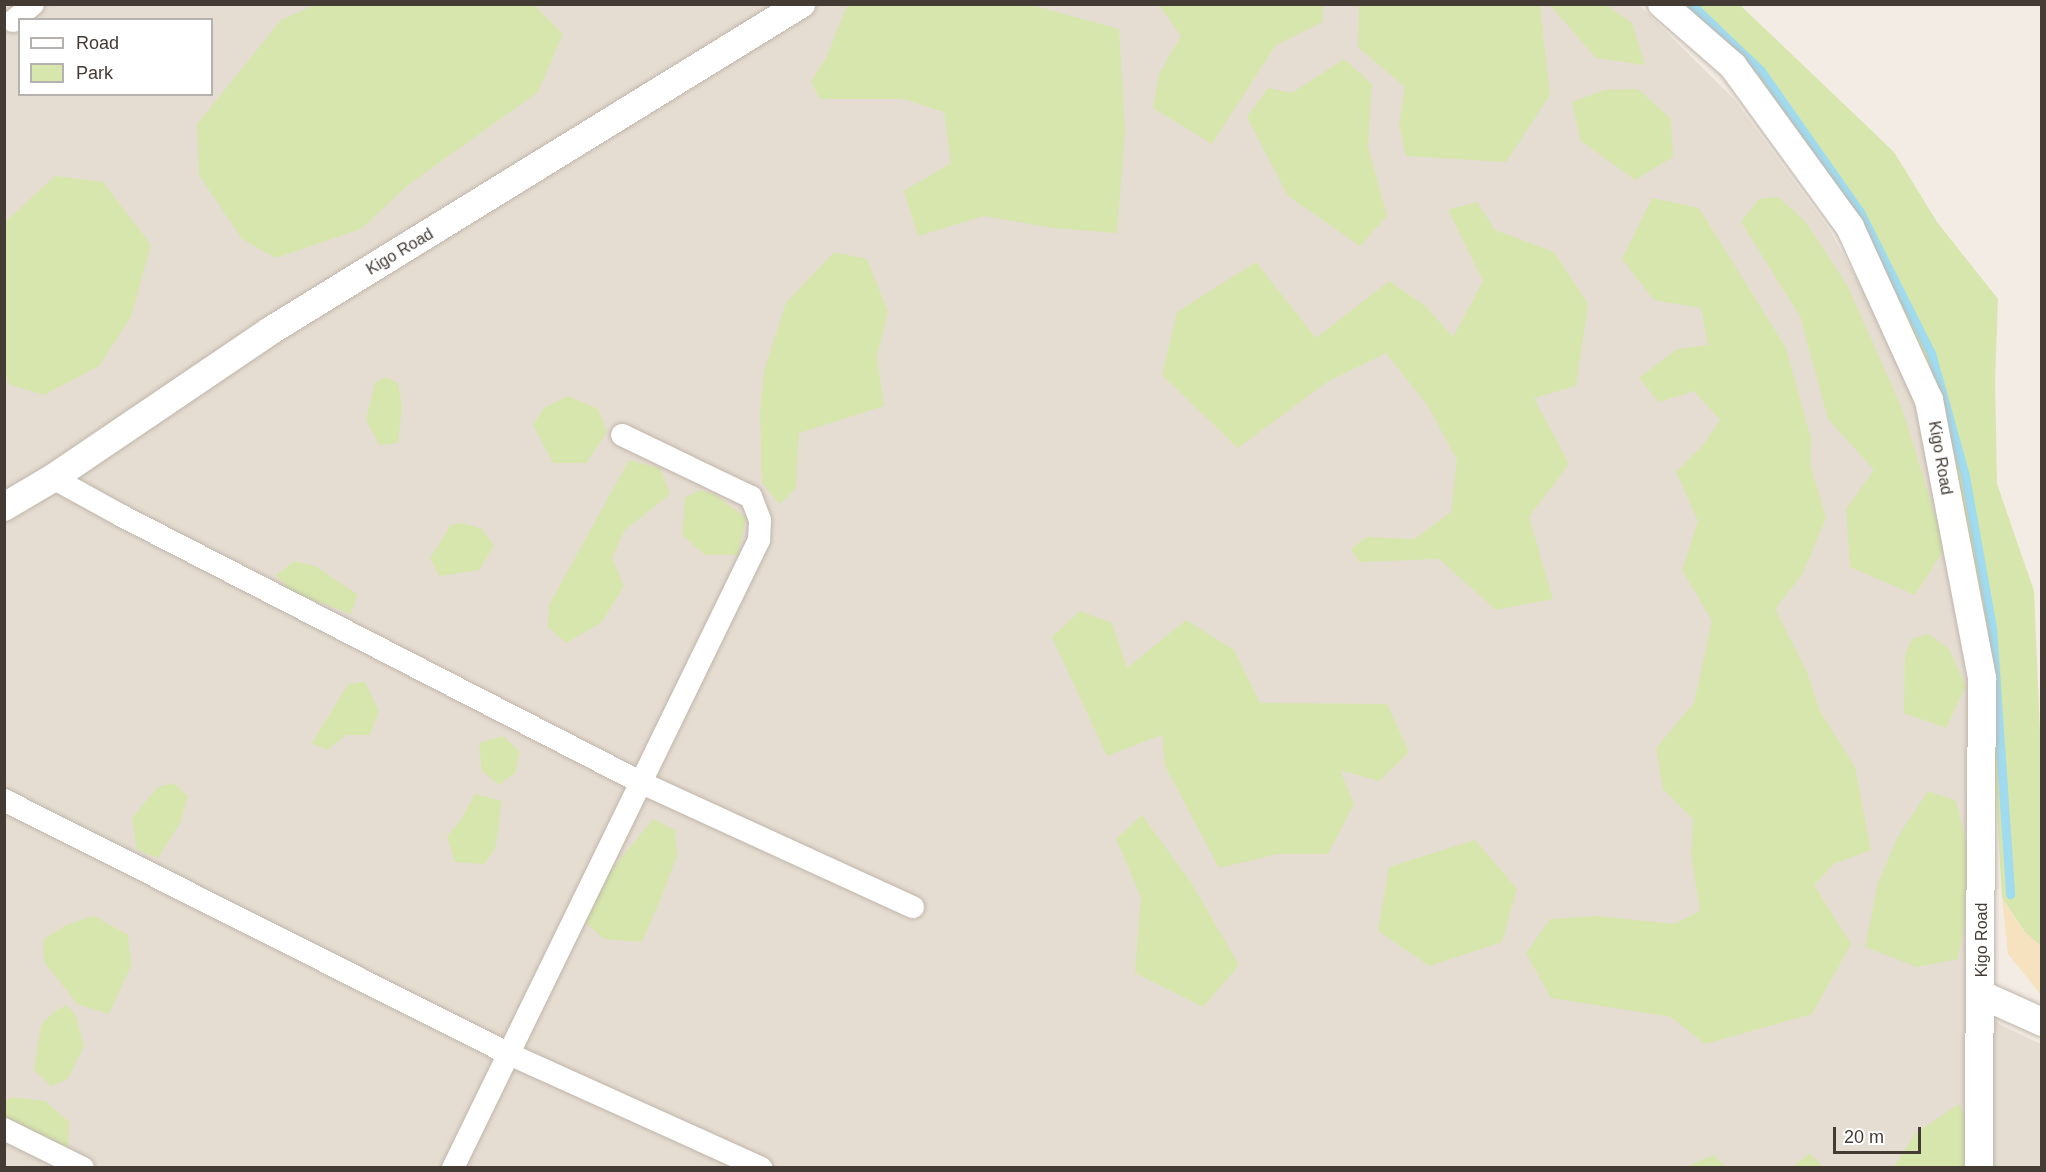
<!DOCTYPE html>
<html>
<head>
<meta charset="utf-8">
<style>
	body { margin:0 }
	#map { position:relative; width:2046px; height:1172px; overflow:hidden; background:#f2ece4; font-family:Helvetica,sans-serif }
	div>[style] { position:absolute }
	.residential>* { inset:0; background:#e6ddd2 }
	.green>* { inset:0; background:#d6e6ad }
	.sand>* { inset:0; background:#f7e2c0 }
	.stream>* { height:9px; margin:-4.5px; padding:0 4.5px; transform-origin:4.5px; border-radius:4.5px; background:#a0dbef }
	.roads { filter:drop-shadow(0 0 2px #c0b5aa) drop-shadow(0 0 2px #c0b5aa) }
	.minor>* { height:22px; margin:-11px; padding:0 11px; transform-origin:11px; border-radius:11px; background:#fff }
	.tertiary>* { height:28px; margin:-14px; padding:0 14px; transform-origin:14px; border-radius:14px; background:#fff }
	span { translate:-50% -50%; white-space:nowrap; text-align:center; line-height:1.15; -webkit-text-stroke:6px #fff; paint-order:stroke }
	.street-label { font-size:16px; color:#443b34 }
	.frame { position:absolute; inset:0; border:6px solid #443b34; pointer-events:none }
	.legend { position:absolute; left:18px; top:18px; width:195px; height:78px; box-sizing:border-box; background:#fff; border:2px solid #b4b1ae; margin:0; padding:8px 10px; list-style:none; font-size:18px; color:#443b34 }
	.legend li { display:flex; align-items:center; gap:12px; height:30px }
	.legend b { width:30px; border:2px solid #b4b1ae }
	.scale { position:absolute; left:1833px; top:1127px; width:88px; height:27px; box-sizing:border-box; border:3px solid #443b34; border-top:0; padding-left:8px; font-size:18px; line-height:21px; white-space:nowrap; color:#443b34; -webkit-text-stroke:4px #fff; paint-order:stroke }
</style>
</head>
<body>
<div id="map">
	<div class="residential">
		<div style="clip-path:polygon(evenodd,5px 5px,1639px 5px,1734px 99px,1829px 229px,1866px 296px,1913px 398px,1957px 604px,1973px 725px,1967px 997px,2001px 1025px,2041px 1044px,2041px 1167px,5px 1168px,5px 5px,20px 20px,212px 20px,212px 94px,20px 94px,20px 20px)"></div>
	</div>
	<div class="green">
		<div style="clip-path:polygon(853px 4px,1031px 5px,1119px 29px,1125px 132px,1117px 233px,1053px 228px,984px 216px,918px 236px,904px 191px,951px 163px,944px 112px,903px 99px,820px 99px,811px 82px,827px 56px,846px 8px)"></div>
		<div style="clip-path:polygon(315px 5px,534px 5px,563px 34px,538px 92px,408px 185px,361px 229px,276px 258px,242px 239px,199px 175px,197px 124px,281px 20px)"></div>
		<div style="clip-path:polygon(1159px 5px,1324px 5px,1322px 22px,1275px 46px,1212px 144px,1153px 108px,1159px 74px,1181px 36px)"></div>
		<div style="clip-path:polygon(1359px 5px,1540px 5px,1550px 95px,1506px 162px,1406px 156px,1399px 125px,1405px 87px,1358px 47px)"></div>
		<div style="clip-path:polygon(1550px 5px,1606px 5px,1632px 23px,1645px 65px,1596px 58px)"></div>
		<div style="clip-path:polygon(1680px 5px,1740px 5px,1894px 152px,1937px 222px,1998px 299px,1995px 379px,1997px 484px,2034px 591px,2042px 781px,2041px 946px,2025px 932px,2002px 898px,1989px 668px,1950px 450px,1928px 363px,1875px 258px)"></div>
		<div style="clip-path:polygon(1344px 59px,1372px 84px,1368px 146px,1387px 216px,1360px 246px,1288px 196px,1247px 117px,1268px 88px,1292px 93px)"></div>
		<div style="clip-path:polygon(1638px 89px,1671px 119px,1673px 157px,1635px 180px,1580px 140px,1572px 102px,1605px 90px)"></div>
		<div style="clip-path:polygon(55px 176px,103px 182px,151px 245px,131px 317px,99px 366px,44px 395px,8px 384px,4px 362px,5px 222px)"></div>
		<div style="clip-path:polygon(1778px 197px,1805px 221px,1847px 285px,1903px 411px,1945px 548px,1915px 595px,1850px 567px,1846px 509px,1874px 470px,1828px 419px,1800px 316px,1741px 222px,1759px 199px)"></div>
		<div style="clip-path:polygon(1652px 198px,1699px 208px,1786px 348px,1811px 439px,1810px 463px,1826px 518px,1802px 575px,1775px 609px,1807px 672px,1820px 711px,1855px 767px,1871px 850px,1834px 864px,1814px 885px,1851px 944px,1812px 1014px,1705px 1044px,1671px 1017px,1551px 998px,1526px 953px,1550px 919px,1598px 916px,1674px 924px,1700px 911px,1691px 856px,1693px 819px,1663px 789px,1656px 748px,1694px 703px,1712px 621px,1682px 570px,1698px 521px,1676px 472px,1704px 444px,1720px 420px,1694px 391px,1659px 402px,1639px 378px,1677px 349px,1708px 345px,1701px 308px,1654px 300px,1622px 259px)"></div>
		<div style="clip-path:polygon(1477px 202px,1495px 230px,1554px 252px,1588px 304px,1576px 386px,1534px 398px,1569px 464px,1529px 517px,1553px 599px,1496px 610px,1439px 559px,1359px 562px,1351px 549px,1366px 537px,1414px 539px,1451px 512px,1457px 460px,1428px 406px,1386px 353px,1327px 382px,1238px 448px,1162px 375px,1177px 312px,1256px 262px,1316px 338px,1389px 281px,1424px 305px,1453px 337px,1483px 281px,1448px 210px)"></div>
		<div style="clip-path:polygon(834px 252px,867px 259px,888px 312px,877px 356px,884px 406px,799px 433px,796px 488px,780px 504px,762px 483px,760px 411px,764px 371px,786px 303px)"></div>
		<div style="clip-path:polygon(386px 377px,398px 383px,402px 407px,398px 443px,379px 445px,366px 419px,375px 383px)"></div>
		<div style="clip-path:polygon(568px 396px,598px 409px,607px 432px,586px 463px,553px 463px,533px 425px,544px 408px)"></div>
		<div style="clip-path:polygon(629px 460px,660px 468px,670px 494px,624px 531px,612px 558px,624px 586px,601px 623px,566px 643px,548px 627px,549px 605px)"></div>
		<div style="clip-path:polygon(699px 490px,714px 494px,746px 518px,738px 555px,705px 555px,682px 535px,685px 498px)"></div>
		<div style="clip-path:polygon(462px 523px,482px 529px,494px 546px,479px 570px,439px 576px,430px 558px,451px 525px)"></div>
		<div style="clip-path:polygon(294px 561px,315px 566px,357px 594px,351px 614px,292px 592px,276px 575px)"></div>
		<div style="clip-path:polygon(1080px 611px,1112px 623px,1127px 668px,1186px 620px,1234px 650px,1260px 703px,1387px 704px,1409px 752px,1379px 781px,1340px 770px,1354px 804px,1328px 854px,1278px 854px,1219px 868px,1165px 766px,1162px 735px,1107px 756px,1052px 637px)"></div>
		<div style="clip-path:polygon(1928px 634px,1949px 649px,1966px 686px,1946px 728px,1904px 713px,1905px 655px,1912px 639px)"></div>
		<div style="clip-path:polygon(365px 682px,379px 711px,370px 735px,346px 735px,327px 750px,312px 743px,348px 684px)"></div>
		<div style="clip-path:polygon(503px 736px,520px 752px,515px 773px,499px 785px,482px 771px,479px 743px)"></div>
		<div style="clip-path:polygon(173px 783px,188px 796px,180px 823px,158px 858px,137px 850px,132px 818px,158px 787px)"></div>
		<div style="clip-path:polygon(1928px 791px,1956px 801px,1974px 873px,1958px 959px,1917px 967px,1865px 947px,1878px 883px,1885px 867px,1897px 838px)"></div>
		<div style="clip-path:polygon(475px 794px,502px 801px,495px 849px,484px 864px,455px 862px,447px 837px,460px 821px)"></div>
		<div style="clip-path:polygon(1142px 815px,1192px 884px,1239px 965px,1203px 1007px,1135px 973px,1141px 897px,1116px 839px)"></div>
		<div style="clip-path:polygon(653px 819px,675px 830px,677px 856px,663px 893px,642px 942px,604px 939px,583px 920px,608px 874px)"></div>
		<div style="clip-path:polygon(1475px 840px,1517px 889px,1502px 942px,1429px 966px,1378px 931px,1389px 867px)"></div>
		<div style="clip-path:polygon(94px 916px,128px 935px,131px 966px,109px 1014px,77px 1004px,45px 963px,43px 953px,44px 939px,66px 925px)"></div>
		<div style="clip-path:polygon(67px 1005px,76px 1016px,84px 1046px,68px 1079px,51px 1086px,34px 1070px,41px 1025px,55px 1011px)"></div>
		<div style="clip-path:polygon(12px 1097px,45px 1101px,69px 1122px,68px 1153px,5px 1140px,5px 1101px)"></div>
		<div style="clip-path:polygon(1959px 1104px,1988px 1167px,1893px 1168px,1916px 1133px)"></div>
		<div style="clip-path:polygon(1810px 1153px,1823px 1167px,1792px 1167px)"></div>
		<div style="clip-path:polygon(1714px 1155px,1725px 1167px,1691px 1167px,1692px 1164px)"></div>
	</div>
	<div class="sand">
		<div style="clip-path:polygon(2002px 898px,2025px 932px,2041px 946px,2041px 995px,2008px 954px)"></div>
	</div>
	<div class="stream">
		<div style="left:1691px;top:4px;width:97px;rotate:43.7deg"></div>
		<div style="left:1761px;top:71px;width:172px;rotate:54.9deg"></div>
		<div style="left:1860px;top:212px;width:158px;rotate:63.3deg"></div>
		<div style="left:1931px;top:353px;width:128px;rotate:74.5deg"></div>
		<div style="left:1965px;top:476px;width:153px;rotate:79.9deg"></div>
		<div style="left:1992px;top:627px;width:268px;rotate:86.1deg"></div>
	</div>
	<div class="roads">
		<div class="minor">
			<div style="left:13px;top:21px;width:26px;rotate:-40deg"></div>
			<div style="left:53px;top:478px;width:79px;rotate:28.8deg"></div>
			<div style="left:122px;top:516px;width:585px;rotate:27.18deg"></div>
			<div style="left:642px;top:783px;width:298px;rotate:24.6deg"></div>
			<div style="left:4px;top:800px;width:565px;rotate:26.7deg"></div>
			<div style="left:509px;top:1054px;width:277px;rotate:24.3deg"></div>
			<div style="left:4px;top:1129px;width:88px;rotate:26.3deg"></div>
			<div style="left:453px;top:1168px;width:699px;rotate:-64.02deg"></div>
			<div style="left:759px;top:540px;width:20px;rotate:-87deg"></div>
			<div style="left:760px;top:520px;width:25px;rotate:-111deg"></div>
			<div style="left:751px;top:497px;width:143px;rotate:-154.3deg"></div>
		</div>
		<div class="tertiary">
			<div style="left:1662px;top:4px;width:94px;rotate:41.1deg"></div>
			<div style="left:1733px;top:66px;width:199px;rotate:54deg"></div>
			<div style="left:1850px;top:227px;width:190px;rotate:65.5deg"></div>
			<div style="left:1929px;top:400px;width:283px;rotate:79.2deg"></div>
			<div style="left:1982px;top:678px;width:490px;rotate:90.4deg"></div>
			<div style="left:4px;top:507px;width:57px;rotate:-30.6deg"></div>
			<div style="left:53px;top:478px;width:262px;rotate:-34.1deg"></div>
			<div style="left:270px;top:331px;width:624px;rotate:-31.63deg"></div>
			<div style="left:1982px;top:995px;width:66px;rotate:24.2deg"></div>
		</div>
	</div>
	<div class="street-label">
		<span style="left:400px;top:252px;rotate:-31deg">Kigo Road</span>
		<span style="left:1940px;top:458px;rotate:80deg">Kigo Road</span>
		<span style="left:1982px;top:940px;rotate:-90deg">Kigo Road</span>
	</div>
	<div class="frame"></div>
	<ul class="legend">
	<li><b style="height:8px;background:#fff"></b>Road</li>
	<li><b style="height:16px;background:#d6e6ad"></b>Park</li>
	</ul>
	<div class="scale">20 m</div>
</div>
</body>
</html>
